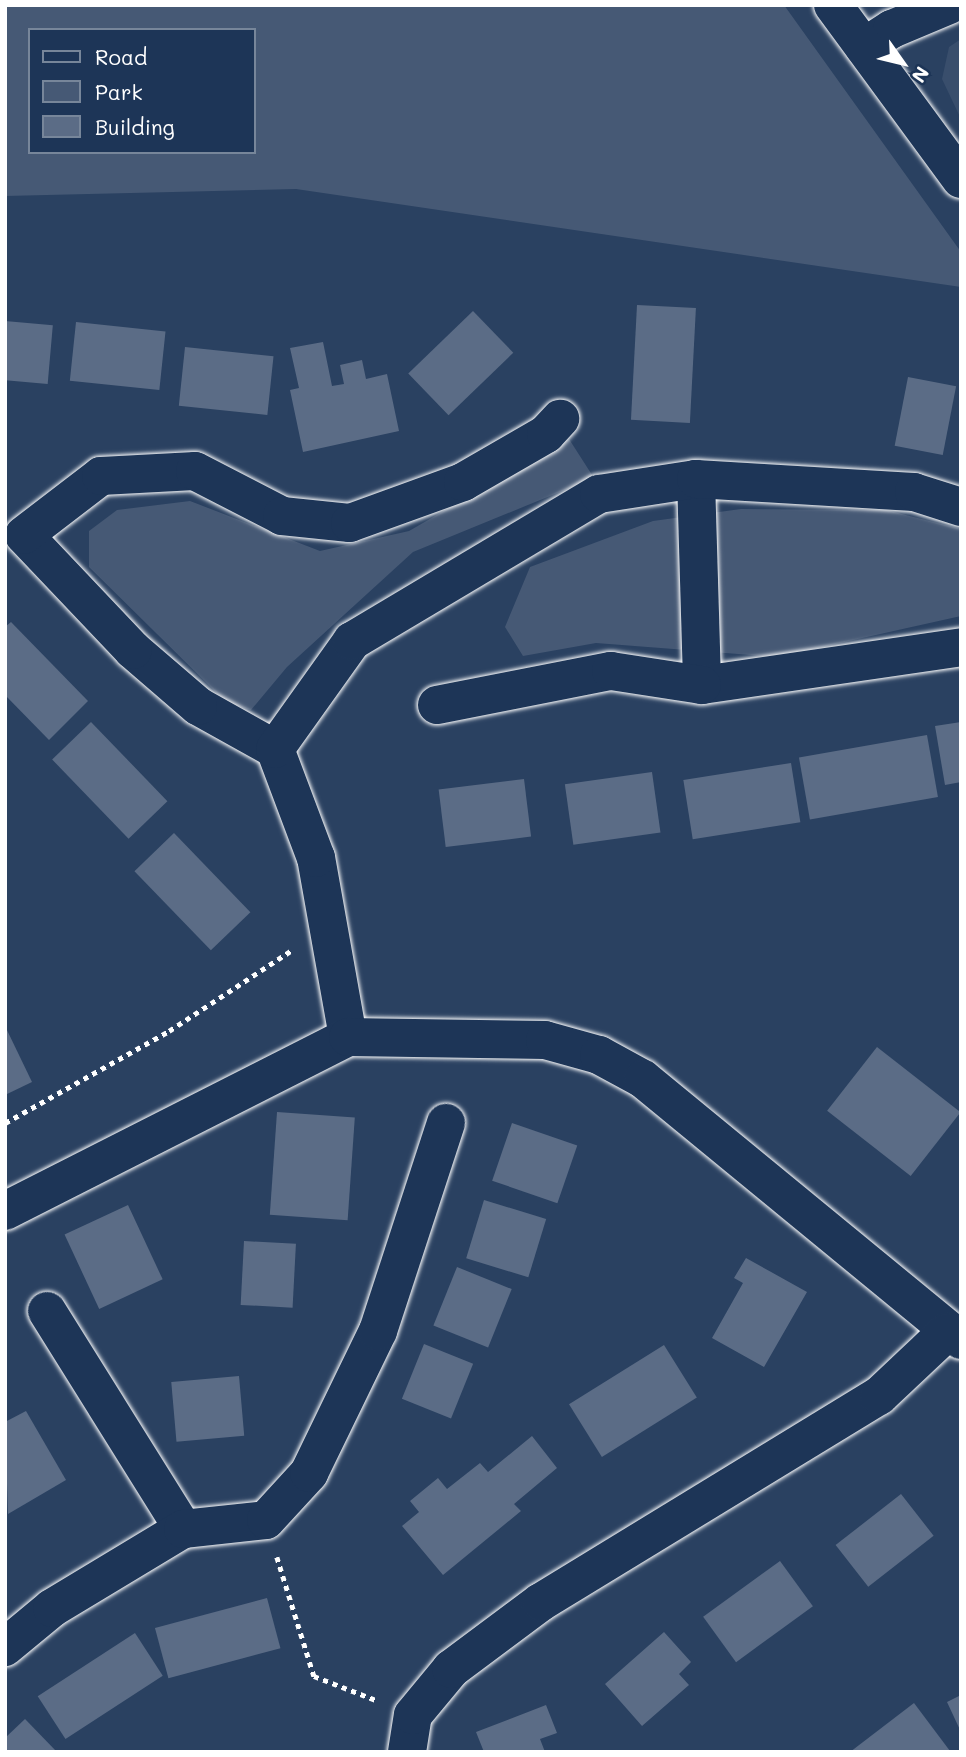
<!DOCTYPE html>
<html>
<head>
<meta charset="utf-8">
<style>
	body { margin:0 }
	#map { position:relative; width:966px; height:1757px; overflow:hidden; background:#2a4161; font-family:Mali,sans-serif }
	div>[style] { position:absolute }
	.built>* { inset:0; background:#394e6c }
	.green>* { inset:0; background:#465975 }
	.building>* { inset:0; background:#5b6c86; transform-origin:0 0 }
	.path>* { height:4.5px; margin-top:-2.25px; transform-origin:0; background:repeating-linear-gradient(90deg,#fff 0 5px,transparent 0 10px) }
	.roads { filter:drop-shadow(0 0 2px #fff) drop-shadow(0 0 2px #fff) }
	.minor>* { height:38px; margin:-19px; padding:0 19px; transform-origin:19px; border-radius:19px; background:#1d3557 }
	.secondary>* { height:38px; margin:-19px; padding:0 19px; transform-origin:19px; border-radius:19px; background:#1d3557 }
	span { translate:-50% -50%; white-space:nowrap; text-align:center; line-height:1.15; -webkit-text-stroke:6px #1d3557; paint-order:stroke }
	.frame { position:absolute; inset:0; border:7px solid #fff; pointer-events:none }
	.legend { position:absolute; left:28px; top:28px; width:228px; height:126px; box-sizing:border-box; background:#1d3557; border:2px solid #77869a; margin:0; padding:9px 12px; list-style:none; font-size:21px; color:#fff }
	.legend li { display:flex; align-items:center; gap:14px; height:35px }
	.legend b { width:35px; border:2px solid #77869a }
	.north { position:absolute; left:868px; top:28px; width:70px; height:70px; -webkit-text-stroke:5px #1d3557; paint-order:stroke; rotate:124deg; font-size:19px; font-weight:700; line-height:28px; text-align:center; color:#fff }
	.north::after { content:''; display:block; margin:auto; width:24px; height:32px; background:#fff; clip-path:polygon(50% 0,100% 100%,50% 72%,0 100%) }
</style>
</head>
<body>
<div id="map">
	<div class="built">
		<div style="clip-path:polygon(961px 39px,961px 119px,942px 79px,949px 47px)"></div>
	</div>
	<div class="green">
		<div style="clip-path:polygon(evenodd,5px 5px,784px 5px,961px 252px,961px 287px,296px 189px,5px 196px,5px 5px,30px 30px,254px 30px,254px 152px,30px 152px,30px 30px)"></div>
		<div style="clip-path:polygon(569px 439px,594px 478px,413px 552px,287px 667px,251px 710px,226px 702px,89px 567px,89px 531px,117px 510px,190px 501px,320px 551px,409px 531px)"></div>
		<div style="clip-path:polygon(741px 509px,886px 510px,961px 529px,961px 616px,777px 657px,596px 643px,523px 656px,505px 627px,530px 567px,653px 521px)"></div>
	</div>
	<div class="building">
		<div style="left:637px;top:305px;width:59px;height:115px;rotate:3deg"></div>
		<div style="left:473px;top:311px;width:58px;height:90px;rotate:46deg"></div>
		<div style="left:5px;top:321px;width:48px;height:59px;rotate:5deg"></div>
		<div style="left:76px;top:322px;width:90px;height:59px;rotate:6deg"></div>
		<div style="clip-path:polygon(323px 342px,332px 386px,344px 384px,340px 365px,362px 360px,366px 379px,387px 374px,399px 431px,303px 452px,290px 390px,299px 388px,290px 348px)"></div>
		<div style="left:185px;top:347px;width:89px;height:59px;rotate:6deg"></div>
		<div style="left:908px;top:377px;width:49px;height:70px;rotate:11deg"></div>
		<div style="clip-path:polygon(11px 622px,88px 701px,49px 740px,5px 695px,5px 627px)"></div>
		<div style="left:91px;top:722px;width:110px;height:54px;rotate:46deg"></div>
		<div style="clip-path:polygon(961px 722px,961px 782px,945px 785px,935px 726px)"></div>
		<div style="left:927px;top:735px;width:63px;height:130px;rotate:80deg"></div>
		<div style="left:791px;top:763px;width:60px;height:109px;rotate:81deg"></div>
		<div style="left:652px;top:772px;width:61px;height:88px;rotate:82deg"></div>
		<div style="left:524px;top:779px;width:58px;height:86px;rotate:83deg"></div>
		<div style="left:174px;top:833px;width:110px;height:55px;rotate:46deg"></div>
		<div style="clip-path:polygon(5px 1026px,32px 1082px,5px 1095px)"></div>
		<div style="left:877px;top:1047px;width:106px;height:81px;rotate:38deg"></div>
		<div style="left:277px;top:1112px;width:78px;height:103px;rotate:4deg"></div>
		<div style="left:512px;top:1123px;width:69px;height:61px;rotate:19deg"></div>
		<div style="left:484px;top:1200px;width:65px;height:61px;rotate:17deg"></div>
		<div style="left:128px;top:1205px;width:82px;height:70px;rotate:65deg"></div>
		<div style="left:244px;top:1241px;width:52px;height:64px;rotate:3deg"></div>
		<div style="clip-path:polygon(746px 1258px,807px 1292px,764px 1367px,712px 1338px,743px 1283px,734px 1278px)"></div>
		<div style="left:457px;top:1267px;width:59px;height:63px;rotate:22deg"></div>
		<div style="left:424px;top:1344px;width:53px;height:59px;rotate:22deg"></div>
		<div style="left:664px;top:1345px;width:62px;height:112px;rotate:58deg"></div>
		<div style="left:239px;top:1376px;width:60px;height:68px;rotate:85deg"></div>
		<div style="clip-path:polygon(26px 1411px,66px 1480px,8px 1514px,5px 1422px)"></div>
		<div style="clip-path:polygon(532px 1436px,557px 1468px,514px 1504px,521px 1511px,443px 1575px,402px 1526px,419px 1512px,410px 1501px,438px 1478px,447px 1489px,480px 1463px,488px 1472px)"></div>
		<div style="left:901px;top:1494px;width:53px;height:83px;rotate:52deg"></div>
		<div style="left:780px;top:1561px;width:56px;height:95px;rotate:54deg"></div>
		<div style="left:267px;top:1598px;width:52px;height:116px;rotate:75deg"></div>
		<div style="clip-path:polygon(664px 1632px,691px 1662px,679px 1674px,689px 1685px,642px 1726px,605px 1684px)"></div>
		<div style="left:135px;top:1633px;width:51px;height:116px;rotate:57deg"></div>
		<div style="clip-path:polygon(961px 1695px,961px 1732px,947px 1702px)"></div>
		<div style="clip-path:polygon(914px 1703px,950px 1751px,850px 1752px)"></div>
		<div style="clip-path:polygon(546px 1705px,557px 1733px,540px 1739px,545px 1752px,484px 1752px,476px 1732px)"></div>
		<div style="clip-path:polygon(25px 1719px,57px 1752px,5px 1752px,5px 1738px)"></div>
	</div>
	<div class="path">
		<div style="left:5px;top:1123px;width:188px;rotate:-29.3deg"></div>
		<div style="left:169px;top:1031px;width:147px;rotate:-33.4deg"></div>
		<div style="left:277px;top:1557px;width:125px;rotate:72.7deg"></div>
		<div style="left:314px;top:1676px;width:66px;rotate:21.2deg"></div>
	</div>
	<div class="roads">
		<div class="minor">
			<div style="left:864px;top:47px;width:33px;rotate:-33deg"></div>
			<div style="left:892px;top:29px;width:62px;rotate:-22.8deg"></div>
			<div style="left:696px;top:479px;width:206px;rotate:88.3deg"></div>
			<div style="left:702px;top:685px;width:262px;rotate:-8.3deg"></div>
			<div style="left:437px;top:705px;width:177px;rotate:-11.1deg"></div>
			<div style="left:611px;top:671px;width:92px;rotate:8.7deg"></div>
			<div style="left:275px;top:749px;width:88px;rotate:-150.8deg"></div>
			<div style="left:198px;top:706px;width:86px;rotate:-139.3deg"></div>
			<div style="left:133px;top:650px;width:158px;rotate:-133.5deg"></div>
			<div style="left:24px;top:535px;width:97px;rotate:-37.5deg"></div>
			<div style="left:101px;top:476px;width:94px;rotate:-3deg"></div>
			<div style="left:195px;top:471px;width:98px;rotate:27.3deg"></div>
			<div style="left:282px;top:516px;width:68px;rotate:5.9deg"></div>
			<div style="left:350px;top:523px;width:120px;rotate:-19.9deg"></div>
			<div style="left:463px;top:482px;width:96px;rotate:-30deg"></div>
			<div style="left:546px;top:434px;width:21px;rotate:-47deg"></div>
			<div style="left:348px;top:1037px;width:182px;rotate:-100.1deg"></div>
			<div style="left:316px;top:858px;width:116px;rotate:-110.6deg"></div>
			<div style="left:275px;top:749px;width:133px;rotate:-54.5deg"></div>
			<div style="left:352px;top:641px;width:287px;rotate:-30.8deg"></div>
			<div style="left:599px;top:494px;width:98px;rotate:-8.8deg"></div>
			<div style="left:696px;top:479px;width:218px;rotate:3.4deg"></div>
			<div style="left:914px;top:492px;width:49px;rotate:17.7deg"></div>
			<div style="left:5px;top:1211px;width:385px;rotate:-26.9deg"></div>
			<div style="left:348px;top:1037px;width:197px;rotate:0.9deg"></div>
			<div style="left:545px;top:1040px;width:56px;rotate:15.5deg"></div>
			<div style="left:599px;top:1055px;width:50px;rotate:28.6deg"></div>
			<div style="left:643px;top:1079px;width:411px;rotate:39.4deg"></div>
			<div style="left:47px;top:1311px;width:257px;rotate:58deg"></div>
			<div style="left:5px;top:1647px;width:61px;rotate:-39.7deg"></div>
			<div style="left:52px;top:1608px;width:153px;rotate:-31.1deg"></div>
			<div style="left:183px;top:1529px;width:83px;rotate:-6.2deg"></div>
			<div style="left:266px;top:1520px;width:64px;rotate:-47.5deg"></div>
			<div style="left:309px;top:1473px;width:158px;rotate:-64.1deg"></div>
			<div style="left:378px;top:1331px;width:219px;rotate:-71.9deg"></div>
			<div style="left:407px;top:1752px;width:37px;rotate:-81deg"></div>
			<div style="left:413px;top:1715px;width:60px;rotate:-50.4deg"></div>
			<div style="left:451px;top:1669px;width:112px;rotate:-36.7deg"></div>
			<div style="left:541px;top:1602px;width:396px;rotate:-31.4deg"></div>
			<div style="left:879px;top:1396px;width:93px;rotate:-43.3deg"></div>
		</div>
		<div class="secondary">
			<div style="left:833px;top:5px;width:216px;rotate:53.7deg"></div>
		</div>
	</div>
	<div class="frame"></div>
	<ul class="legend">
	<li><b style="height:9px;background:#1d3557"></b>Road</li>
	<li><b style="height:19px;background:#465975"></b>Park</li>
	<li><b style="height:19px;background:#5b6c86"></b>Building</li>
	</ul>
	<div class="north">N</div>
</div>
</body>
</html>
